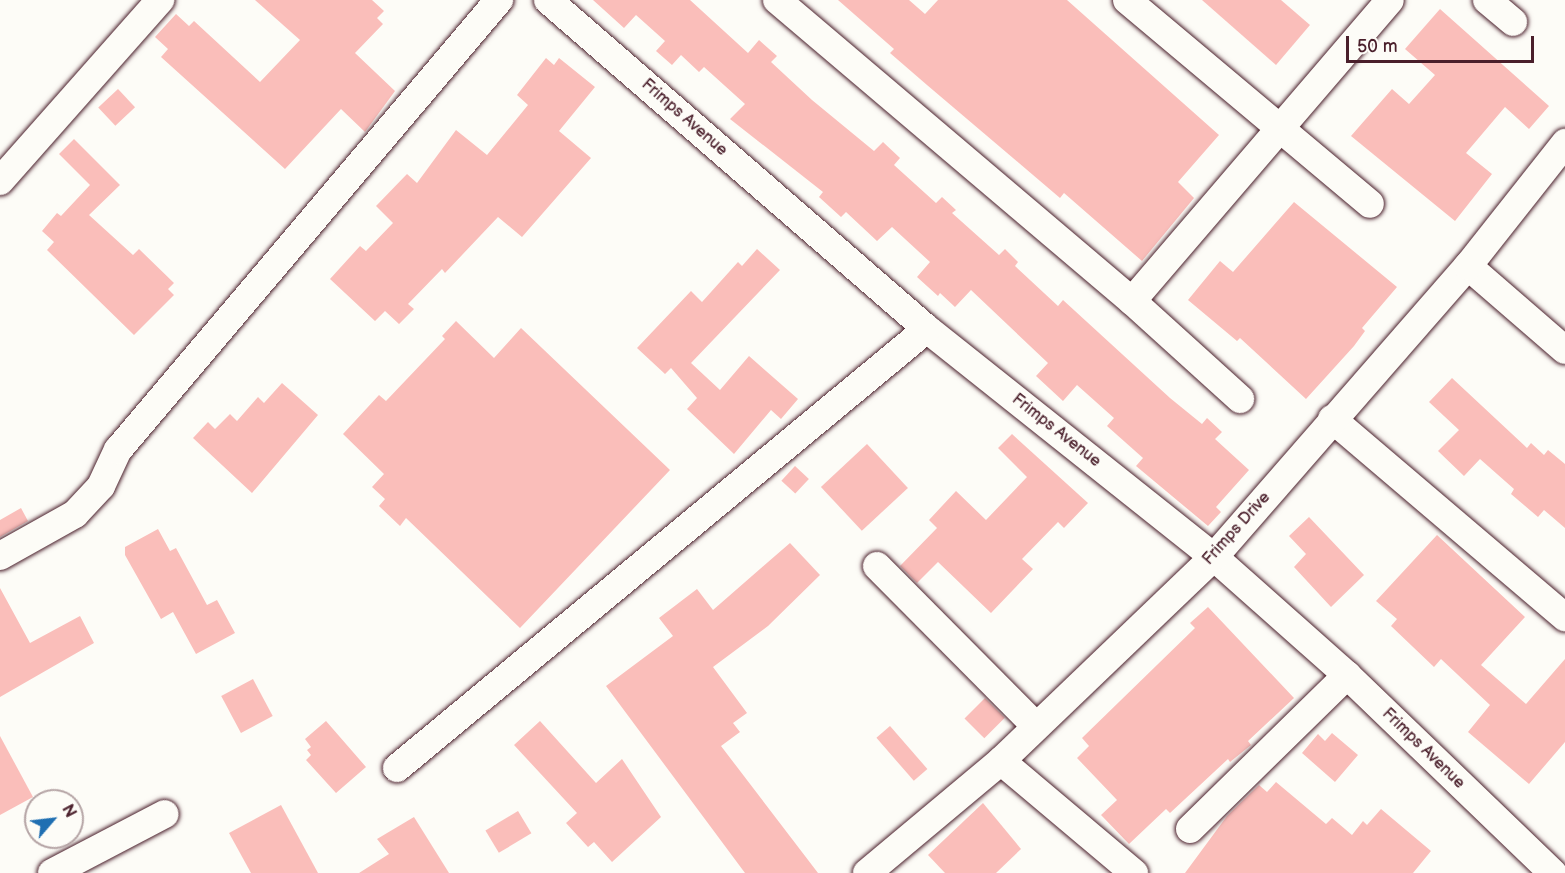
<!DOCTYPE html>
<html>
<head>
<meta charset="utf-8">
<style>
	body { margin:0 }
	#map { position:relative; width:1565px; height:873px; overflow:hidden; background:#fdfcf7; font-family:"Balsamiq Sans",sans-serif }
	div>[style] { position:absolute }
	.building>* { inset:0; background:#fabeba; transform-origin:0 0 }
	.roads { filter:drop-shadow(0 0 2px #4a1f2b) drop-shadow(0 0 2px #4a1f2b) }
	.street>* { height:28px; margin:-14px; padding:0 14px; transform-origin:14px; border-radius:14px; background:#fdfcf7 }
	span { translate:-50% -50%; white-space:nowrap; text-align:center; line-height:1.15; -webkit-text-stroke:5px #fdfcf7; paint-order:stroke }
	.street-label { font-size:16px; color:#4a1f2b }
	.north { position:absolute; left:24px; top:789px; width:60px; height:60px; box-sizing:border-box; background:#fdfcf7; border:2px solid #b5a4a5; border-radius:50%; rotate:62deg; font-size:16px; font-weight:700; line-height:24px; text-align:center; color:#4a1f2b }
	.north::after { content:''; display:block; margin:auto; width:21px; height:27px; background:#1f6fb2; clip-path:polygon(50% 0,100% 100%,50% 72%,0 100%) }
	.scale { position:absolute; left:1346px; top:36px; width:188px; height:27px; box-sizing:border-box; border:3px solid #4a1f2b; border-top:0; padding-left:8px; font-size:18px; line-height:21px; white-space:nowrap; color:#4a1f2b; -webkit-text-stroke:4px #fdfcf7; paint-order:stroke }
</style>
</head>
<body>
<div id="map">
	<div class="building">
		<div style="clip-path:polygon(255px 0,372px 0,384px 11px,377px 18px,383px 24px,355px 53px,395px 91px,365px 132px,341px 109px,285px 169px,161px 57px,168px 49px,155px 37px,176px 14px,189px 26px,194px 21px,260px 82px,300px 40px)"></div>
		<div style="clip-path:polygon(593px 0,690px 0,748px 53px,759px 40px,777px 56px,771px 62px,812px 100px,874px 151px,883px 142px,900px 158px,894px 165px,936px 203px,942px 197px,956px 210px,952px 213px,999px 255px,1005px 249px,1018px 262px,1015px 266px,1058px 306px,1063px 300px,1170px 398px,1202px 424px,1207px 418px,1222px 432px,1215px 439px,1249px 470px,1216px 507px,1221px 512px,1208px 526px,1136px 466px,1143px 458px,1107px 426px,1114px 418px,1077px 385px,1063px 401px,1036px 376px,1048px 363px,971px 290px,955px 307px,940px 293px,938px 296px,917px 277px,930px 262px,892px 227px,877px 241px,846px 212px,841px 217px,819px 197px,823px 192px,730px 119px,745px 104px,704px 67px,699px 72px,681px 55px,672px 65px,656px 51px,665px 41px,636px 15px,624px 28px)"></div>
		<div style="clip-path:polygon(838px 0,909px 0,925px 14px,938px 0,1067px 0,1219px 135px,1178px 182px,1194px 198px,1142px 261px,1064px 193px,1060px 198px,927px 85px,890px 53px,894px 49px)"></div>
		<div style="clip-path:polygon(1202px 0,1281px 0,1310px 25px,1276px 65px)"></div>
		<div style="clip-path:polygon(1440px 9px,1549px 106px,1529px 129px,1505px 107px,1466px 153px,1492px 174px,1455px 221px,1351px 136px,1392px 89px,1409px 104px,1435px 75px,1405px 49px)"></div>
		<div style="clip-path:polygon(546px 58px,554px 65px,559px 58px,595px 87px,559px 131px,591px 158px,522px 237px,498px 217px,445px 273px,442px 269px,408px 304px,414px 309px,399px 324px,385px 311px,375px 321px,330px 279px,360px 246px,366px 251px,393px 223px,376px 206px,407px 174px,417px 183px,456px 130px,487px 155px,528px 105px,517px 95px)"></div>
		<div style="left:118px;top:89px;width:25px;height:27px;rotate:47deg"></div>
		<div style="clip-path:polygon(74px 139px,120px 185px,89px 215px,133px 255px,139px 249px,174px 283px,168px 289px,174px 295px,134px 335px,47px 250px,54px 242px,42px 231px,57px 213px,61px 216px,90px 185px,59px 154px)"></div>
		<div style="clip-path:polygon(1294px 202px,1397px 287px,1362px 328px,1365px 331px,1354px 346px,1306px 399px,1240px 338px,1237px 341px,1188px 300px,1220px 261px,1233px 272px)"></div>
		<div style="clip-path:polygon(757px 249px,780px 270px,691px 363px,720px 390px,749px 356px,798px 399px,781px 419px,771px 410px,734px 454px,687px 409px,697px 398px,671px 368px,665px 374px,637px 348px,691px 291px,702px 302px,738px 262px,742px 266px)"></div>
		<div style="clip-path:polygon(456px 321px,494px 358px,521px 328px,670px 470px,520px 628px,406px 518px,400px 526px,379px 506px,385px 499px,372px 487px,384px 474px,343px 434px,379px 395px,386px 401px,445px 339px,442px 336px)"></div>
		<div style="clip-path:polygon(1452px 378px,1527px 448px,1531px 443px,1544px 455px,1548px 450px,1565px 464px,1565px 528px,1544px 510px,1538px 517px,1511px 494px,1514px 489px,1480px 459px,1464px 476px,1438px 451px,1459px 430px,1429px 402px)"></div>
		<div style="clip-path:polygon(282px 383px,318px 415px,252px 493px,193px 438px,208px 422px,215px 429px,230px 414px,237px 421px,258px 397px,264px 403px)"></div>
		<div style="clip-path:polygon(1012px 434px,1088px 503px,1064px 528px,1058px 522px,1022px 559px,1033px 569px,991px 613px,938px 562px,917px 583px,900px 566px,937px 528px,929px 520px,956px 491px,986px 520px,1027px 477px,998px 448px)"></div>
		<div style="left:867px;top:444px;width:60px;height:63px;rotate:47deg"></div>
		<div style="left:795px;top:466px;width:19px;height:20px;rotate:43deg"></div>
		<div style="clip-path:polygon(21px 508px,28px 521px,0 537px,0 520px)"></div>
		<div style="clip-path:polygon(1309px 517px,1364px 575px,1331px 607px,1294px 567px,1306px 554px,1289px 536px)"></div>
		<div style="clip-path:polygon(158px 529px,170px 551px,176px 548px,207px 605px,217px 600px,235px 633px,196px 654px,173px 612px,161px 619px,125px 555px,125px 547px)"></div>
		<div style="clip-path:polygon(1437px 535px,1525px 617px,1481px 665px,1526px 704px,1565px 659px,1565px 742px,1529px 784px,1468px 732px,1490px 705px,1441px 659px,1434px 667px,1391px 626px,1397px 619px,1376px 601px)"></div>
		<div style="clip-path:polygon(790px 543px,820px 575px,768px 626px,713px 667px,747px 713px,733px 723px,740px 732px,721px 746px,818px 873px,745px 873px,606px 686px,673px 636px,659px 618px,697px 589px,713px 610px)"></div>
		<div style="clip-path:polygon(0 588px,30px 643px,80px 616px,94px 643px,0 697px)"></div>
		<div style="clip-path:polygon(1208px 607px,1294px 698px,1248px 741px,1251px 745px,1230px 762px,1228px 759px,1170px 813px,1166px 809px,1129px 844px,1101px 815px,1117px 800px,1077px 758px,1089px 746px,1082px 738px,1195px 628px,1190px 623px)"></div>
		<div style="left:253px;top:679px;width:42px;height:36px;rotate:62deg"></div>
		<div style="left:985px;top:698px;width:28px;height:29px;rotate:45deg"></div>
		<div style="clip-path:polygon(326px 721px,366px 767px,336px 793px,306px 760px,311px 755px,307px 750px,311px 747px,305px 739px)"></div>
		<div style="clip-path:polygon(540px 721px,596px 783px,622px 759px,661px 817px,612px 862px,594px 842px,588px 847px,566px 823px,577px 813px,514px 745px)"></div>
		<div style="left:890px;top:726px;width:57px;height:18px;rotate:49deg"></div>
		<div style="clip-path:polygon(1332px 733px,1358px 755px,1335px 782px,1302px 753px,1318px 734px,1325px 741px)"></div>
		<div style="clip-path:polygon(0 736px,33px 797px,0 815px)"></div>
		<div style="clip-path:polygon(1276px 782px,1326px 824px,1332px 818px,1352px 835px,1363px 821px,1367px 825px,1381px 809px,1431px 851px,1413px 873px,1185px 873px,1227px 816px,1259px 785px,1267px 792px)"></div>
		<div style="clip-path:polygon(983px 803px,1021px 849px,996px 873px,945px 873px,928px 855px)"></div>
		<div style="clip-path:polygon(281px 805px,318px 873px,251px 873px,229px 833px)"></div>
		<div style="left:518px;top:811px;width:26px;height:38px;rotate:59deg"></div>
		<div style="clip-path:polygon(414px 817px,449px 873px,359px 873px,389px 854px,377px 839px)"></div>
	</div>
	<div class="roads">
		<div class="street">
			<div style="left:548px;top:0;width:502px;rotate:40.96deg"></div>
			<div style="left:927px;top:329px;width:367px;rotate:38.5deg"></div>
			<div style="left:1214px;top:557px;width:178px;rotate:41.6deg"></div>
			<div style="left:1347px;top:675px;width:286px;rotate:43.9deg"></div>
			<div style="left:777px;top:0;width:465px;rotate:40.3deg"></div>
			<div style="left:1132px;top:301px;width:146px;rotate:42.2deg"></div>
			<div style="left:1127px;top:0;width:317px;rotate:40deg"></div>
			<div style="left:1487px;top:0;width:34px;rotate:40deg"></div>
			<div style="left:0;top:181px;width:242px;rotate:-48.5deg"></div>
			<div style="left:1468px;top:266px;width:128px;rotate:40.9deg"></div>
			<div style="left:1132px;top:301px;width:396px;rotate:-49.4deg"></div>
			<div style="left:1332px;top:419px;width:306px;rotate:40.4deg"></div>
			<div style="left:0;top:556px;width:86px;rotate:-29.2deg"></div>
			<div style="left:75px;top:514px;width:38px;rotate:-47deg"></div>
			<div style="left:101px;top:486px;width:40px;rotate:-65deg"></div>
			<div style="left:118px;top:450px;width:590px;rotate:-49.75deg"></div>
			<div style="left:877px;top:566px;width:226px;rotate:45.2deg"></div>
			<div style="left:1001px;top:761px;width:174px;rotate:40.1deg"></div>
			<div style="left:397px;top:768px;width:688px;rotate:-39.64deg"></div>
			<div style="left:1190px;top:829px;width:220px;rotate:-44.4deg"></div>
			<div style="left:52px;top:873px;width:127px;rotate:-27.6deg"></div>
			<div style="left:867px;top:873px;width:175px;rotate:-39.9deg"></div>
			<div style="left:1001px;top:761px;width:295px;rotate:-43.8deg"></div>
			<div style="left:1214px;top:557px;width:386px;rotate:-48.9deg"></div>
			<div style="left:1468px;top:266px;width:157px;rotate:-51.7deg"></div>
		</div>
	</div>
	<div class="street-label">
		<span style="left:684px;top:118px;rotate:41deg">Frimps Avenue</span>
		<span style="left:1056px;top:431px;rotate:38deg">Frimps Avenue</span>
		<span style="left:1237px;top:529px;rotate:-48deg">Frimps Drive</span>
		<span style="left:1423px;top:749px;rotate:44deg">Frimps Avenue</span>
	</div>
	<div class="north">N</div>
	<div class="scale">50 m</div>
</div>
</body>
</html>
